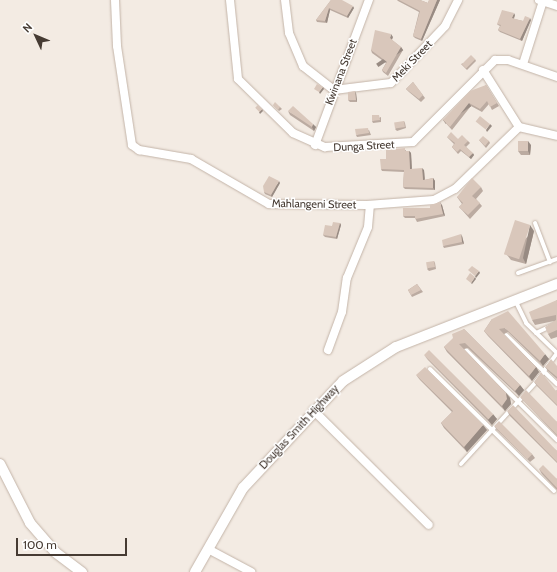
<!DOCTYPE html>
<html>
<head>
<meta charset="utf-8">
<style>
	body { margin:0 }
	#map { position:relative; width:557px; height:572px; overflow:hidden; background:#f3ebe3; font-family:Cabin,sans-serif }
	div>[style] { position:absolute }
	.roads { filter:drop-shadow(0 0 1px #c3b4a8) drop-shadow(0 0 1px #c3b4a8) }
	.service>* { height:4px; margin:-2px; padding:0 2px; transform-origin:2px; border-radius:2px; background:#fff }
	.minor>* { height:8px; margin:-4px; padding:0 4px; transform-origin:4px; border-radius:4px; background:#fff }
	.tertiary>* { height:10px; margin:-5px; padding:0 5px; transform-origin:5px; border-radius:5px; background:#fff }
	.wall>* { inset:0; background:#bbaba1 }
	.shaded-wall>* { inset:0; background:#988b83; transform-origin:0 0 }
	.building>* { inset:0; background:#d9c7bb; transform-origin:0 0 }
	span { translate:-50% -50%; white-space:nowrap; text-align:center; line-height:1.15; -webkit-text-stroke:3px #fff; paint-order:stroke }
	.street-label { font-size:11px; color:#463b33 }
	.north { position:absolute; left:16px; top:16px; width:40px; height:40px; -webkit-text-stroke:3px #fff; paint-order:stroke; rotate:314deg; font-size:11px; font-weight:700; line-height:16px; text-align:center; color:#463b33 }
	.north::after { content:''; display:block; margin:auto; width:14px; height:18px; background:#463b33; clip-path:polygon(50% 0,100% 100%,50% 72%,0 100%) }
	.scale { position:absolute; left:16px; top:538px; width:111px; height:18px; box-sizing:border-box; border:2px solid #463b33; border-top:0; padding-left:5px; font-size:12px; line-height:14px; white-space:nowrap; color:#463b33; -webkit-text-stroke:3px #fff; paint-order:stroke }
</style>
</head>
<body>
<div id="map">
	<div class="roads">
		<div class="service">
			<div style="left:535px;top:223px;width:42px;rotate:69deg"></div>
			<div style="left:518px;top:273px;width:41px;rotate:-19.7deg"></div>
			<div style="left:515px;top:300px;width:25px;rotate:64deg"></div>
			<div style="left:526px;top:323px;width:43px;rotate:44.1deg"></div>
			<div style="left:536px;top:333px;width:23px;rotate:-25deg"></div>
			<div style="left:506px;top:335px;width:71px;rotate:43.9deg"></div>
			<div style="left:466px;top:350px;width:128px;rotate:44.7deg"></div>
			<div style="left:430px;top:369px;width:174px;rotate:44.5deg"></div>
			<div style="left:461px;top:464px;width:111px;rotate:-47.6deg"></div>
			<div style="left:536px;top:382px;width:36px;rotate:-54deg"></div>
		</div>
		<div class="minor">
			<div style="left:115px;top:0;width:46px;rotate:87.5deg"></div>
			<div style="left:117px;top:46px;width:100px;rotate:81.4deg"></div>
			<div style="left:132px;top:145px;width:9px;rotate:36deg"></div>
			<div style="left:139px;top:150px;width:53px;rotate:9.8deg"></div>
			<div style="left:191px;top:159px;width:90px;rotate:30deg"></div>
			<div style="left:269px;top:204px;width:98px;rotate:0.6deg"></div>
			<div style="left:367px;top:205px;width:67px;rotate:-4.3deg"></div>
			<div style="left:434px;top:200px;width:24px;rotate:-28deg"></div>
			<div style="left:455px;top:189px;width:89px;rotate:-44.1deg"></div>
			<div style="left:519px;top:127px;width:39px;rotate:13deg"></div>
			<div style="left:230px;top:0;width:79px;rotate:84.2deg"></div>
			<div style="left:238px;top:79px;width:77px;rotate:44.5deg"></div>
			<div style="left:293px;top:133px;width:35px;rotate:24deg"></div>
			<div style="left:325px;top:147px;width:88px;rotate:-3.3deg"></div>
			<div style="left:413px;top:142px;width:116px;rotate:-45deg"></div>
			<div style="left:495px;top:60px;width:13px"></div>
			<div style="left:508px;top:60px;width:52px;rotate:19.1deg"></div>
			<div style="left:285px;top:0;width:33px;rotate:83deg"></div>
			<div style="left:289px;top:33px;width:36px;rotate:67deg"></div>
			<div style="left:303px;top:66px;width:39px;rotate:38deg"></div>
			<div style="left:334px;top:90px;width:57px;rotate:-7deg"></div>
			<div style="left:391px;top:83px;width:79px;rotate:-46.5deg"></div>
			<div style="left:445px;top:26px;width:29px;rotate:-63deg"></div>
			<div style="left:539px;top:0;width:19px;rotate:18deg"></div>
			<div style="left:523px;top:64px;width:66px;rotate:-72.4deg"></div>
			<div style="left:483px;top:70px;width:67px;rotate:57.7deg"></div>
			<div style="left:315px;top:145px;width:155px;rotate:-69.6deg"></div>
			<div style="left:328px;top:350px;width:40px;rotate:-69.8deg"></div>
			<div style="left:342px;top:312px;width:34px;rotate:-82deg"></div>
			<div style="left:347px;top:278px;width:55px;rotate:-67.6deg"></div>
			<div style="left:368px;top:227px;width:22px;rotate:-85deg"></div>
			<div style="left:313px;top:410px;width:163px;rotate:44.8deg"></div>
			<div style="left:208px;top:549px;width:49px;rotate:28.1deg"></div>
		</div>
		<div class="tertiary">
			<div style="left:0;top:464px;width:66px;rotate:63deg"></div>
			<div style="left:30px;top:523px;width:38px;rotate:49deg"></div>
			<div style="left:55px;top:552px;width:34px;rotate:37deg"></div>
			<div style="left:195px;top:572px;width:97px;rotate:-60.3deg"></div>
			<div style="left:243px;top:488px;width:146px;rotate:-46.9deg"></div>
			<div style="left:343px;top:381px;width:63px;rotate:-32.7deg"></div>
			<div style="left:396px;top:347px;width:173px;rotate:-21.4deg"></div>
		</div>
	</div>
	<div class="wall">
		<div style="clip-path:polygon(331px 0,354px 8px,348px 18px,330px 10px,327px 23px,317px 22px,316px 20px)"></div>
		<div style="clip-path:polygon(397px 0,420px 0,428px 3px,429px 0,440px 0,422px 41px,415px 38px,413px 36px,419px 12px,398px 1px)"></div>
		<div style="clip-path:polygon(515px 15px,514px 19px,523px 21px,531px 20px,522px 41px,500px 32px,498px 30px,500px 26px,498px 25px,497px 24px)"></div>
		<div style="clip-path:polygon(393px 37px,392px 40px,401px 47px,403px 50px,388px 76px,383px 72px,382px 70px,386px 63px,372px 53px,371px 50px)"></div>
		<div style="clip-path:polygon(475px 59px,476px 61px,467px 70px,461px 64px)"></div>
		<div style="clip-path:polygon(413px 82px,425px 98px,421px 102px,409px 92px,406px 89px)"></div>
		<div style="clip-path:polygon(486px 85px,499px 106px,492px 110px,489px 104px,482px 112px,471px 106px,452px 130px,443px 120px)"></div>
		<div style="clip-path:polygon(356px 93px,357px 102px,350px 102px,348px 100px)"></div>
		<div style="clip-path:polygon(273px 105px,280px 107px,282px 109px,279px 111px)"></div>
		<div style="clip-path:polygon(288px 111px,316px 127px,314px 131px,290px 115px)"></div>
		<div style="clip-path:polygon(381px 117px,381px 122px,373px 123px,372px 121px)"></div>
		<div style="clip-path:polygon(404px 121px,405px 123px,406px 128px,397px 131px,395px 129px)"></div>
		<div style="clip-path:polygon(369px 130px,371px 135px,357px 137px,356px 135px)"></div>
		<div style="clip-path:polygon(447px 137px,458px 139px,468px 141px,470px 143px,466px 147px,474px 155px,471px 159px,461px 151px,458px 154px,452px 147px,454px 144px)"></div>
		<div style="clip-path:polygon(479px 140px,489px 141px,490px 143px,486px 148px)"></div>
		<div style="clip-path:polygon(531px 145px,530px 155px,521px 155px,518px 151px)"></div>
		<div style="clip-path:polygon(406px 150px,406px 151px,409px 151px,411px 153px,412px 169px,424px 170px,425px 180px,433px 178px,435px 181px,435px 190px,405px 189px,403px 187px,404px 172px,382px 171px,381px 169px,386px 159px)"></div>
		<div style="clip-path:polygon(280px 183px,272px 197px,265px 194px,264px 192px)"></div>
		<div style="clip-path:polygon(481px 187px,483px 191px,476px 199px,482px 206px,470px 219px,462px 210px,459px 207px,462px 204px,457px 197px)"></div>
		<div style="clip-path:polygon(442px 205px,445px 216px,417px 222px,415px 218px,405px 218px,403px 216px)"></div>
		<div style="clip-path:polygon(340px 223px,341px 225px,337px 239px,325px 237px,323px 235px,332px 226px)"></div>
		<div style="clip-path:polygon(534px 231px,526px 264px,511px 260px,507px 255px)"></div>
		<div style="clip-path:polygon(462px 236px,464px 244px,444px 248px,443px 246px)"></div>
		<div style="clip-path:polygon(434px 261px,435px 263px,436px 269px,429px 271px,427px 269px)"></div>
		<div style="clip-path:polygon(417px 284px,423px 292px,412px 297px,408px 290px)"></div>
		<div style="clip-path:polygon(557px 300px,557px 337px,551px 339px,548px 334px,554px 321px,535px 325px,532px 320px)"></div>
		<div style="clip-path:polygon(492px 319px,549px 359px,543px 366px,508px 332px,504px 334px,536px 367px,539px 372px,532px 381px,488px 336px,484px 331px)"></div>
		<div style="clip-path:polygon(464px 329px,520px 385px,524px 390px,519px 396px,468px 348px,464px 349px,506px 393px,510px 398px,511px 404px,505px 411px,447px 352px,444px 347px)"></div>
		<div style="clip-path:polygon(424px 355px,497px 419px,492px 425px,428px 360px)"></div>
		<div style="clip-path:polygon(557px 366px,557px 379px,548px 371px,545px 367px)"></div>
		<div style="clip-path:polygon(416px 375px,487px 430px,467px 452px,444px 428px,441px 423px,452px 412px,420px 380px)"></div>
		<div style="clip-path:polygon(534px 382px,556px 391px,557px 390px,557px 406px,537px 386px)"></div>
		<div style="clip-path:polygon(520px 397px,557px 422px,557px 436px,524px 401px)"></div>
		<div style="clip-path:polygon(507px 411px,557px 451px,557px 463px,510px 416px)"></div>
		<div style="clip-path:polygon(494px 426px,532px 454px,535px 458px,530px 462px,497px 430px)"></div>
		<div style="clip-path:polygon(539px 469px,557px 479px,557px 490px,542px 474px)"></div>
	</div>
	<div class="shaded-wall">
		<div style="clip-path:polygon(437px 0,440px 0,422px 41px,421px 39px)"></div>
		<div style="clip-path:polygon(353px 6px,354px 8px,348px 18px,347px 16px)"></div>
		<div style="clip-path:polygon(329px 8px,330px 10px,327px 23px,325px 21px)"></div>
		<div style="clip-path:polygon(514px 13px,515px 15px,513px 20px,512px 18px)"></div>
		<div style="clip-path:polygon(530px 18px,531px 20px,522px 41px,520px 39px)"></div>
		<div style="clip-path:polygon(391px 34px,393px 37px,391px 41px,390px 38px)"></div>
		<div style="left:401px;top:47px;width:4px;height:30px;rotate:56deg"></div>
		<div style="clip-path:polygon(323px 87px,324px 89px,320px 94px,319px 92px)"></div>
		<div style="clip-path:polygon(355px 91px,356px 93px,357px 102px,356px 100px)"></div>
		<div style="left:469px;top:103px;width:4px;height:31px;rotate:56deg"></div>
		<div style="clip-path:polygon(262px 109px,263px 111px,260px 114px,259px 112px)"></div>
		<div style="clip-path:polygon(313px 124px,316px 127px,314px 131px,312px 127px)"></div>
		<div style="clip-path:polygon(490px 124px,492px 126px,487px 132px,486px 130px)"></div>
		<div style="clip-path:polygon(528px 141px,531px 145px,530px 155px,528px 151px)"></div>
		<div style="clip-path:polygon(409px 151px,411px 153px,412px 172px,410px 169px)"></div>
		<div style="clip-path:polygon(473px 153px,474px 155px,471px 159px,469px 157px)"></div>
		<div style="clip-path:polygon(422px 168px,424px 170px,425px 183px,423px 180px)"></div>
		<div style="clip-path:polygon(433px 178px,435px 181px,435px 190px,433px 188px)"></div>
		<div style="clip-path:polygon(279px 181px,280px 183px,272px 197px,271px 195px)"></div>
		<div style="clip-path:polygon(440px 202px,442px 205px,445px 216px,443px 214px)"></div>
		<div style="clip-path:polygon(340px 223px,341px 225px,337px 239px,336px 237px)"></div>
		<div style="clip-path:polygon(530px 225px,534px 231px,526px 264px,523px 258px)"></div>
		<div style="clip-path:polygon(461px 234px,462px 236px,464px 244px,462px 242px)"></div>
		<div style="clip-path:polygon(479px 271px,480px 273px,476px 278px,475px 276px)"></div>
		<div style="clip-path:polygon(475px 277px,476px 279px,472px 284px,471px 283px)"></div>
		<div style="clip-path:polygon(545px 354px,549px 359px,543px 366px,540px 361px)"></div>
		<div style="clip-path:polygon(536px 367px,539px 372px,532px 381px,529px 376px)"></div>
		<div style="clip-path:polygon(520px 385px,524px 390px,519px 396px,515px 391px)"></div>
		<div style="clip-path:polygon(506px 393px,510px 398px,511px 404px,505px 411px,502px 406px)"></div>
		<div style="clip-path:polygon(493px 414px,497px 419px,492px 425px,488px 420px)"></div>
		<div style="clip-path:polygon(483px 425px,487px 430px,467px 452px,464px 447px)"></div>
	</div>
	<div class="building">
		<div style="clip-path:polygon(331px 0,342px 0,353px 6px,347px 16px,329px 8px,325px 21px,316px 20px)"></div>
		<div style="clip-path:polygon(399px 0,420px 0,428px 3px,429px 0,437px 0,421px 39px,413px 36px,420px 11px)"></div>
		<div style="clip-path:polygon(502px 10px,514px 13px,512px 18px,523px 21px,525px 16px,530px 18px,520px 39px,498px 30px,501px 25px,497px 24px)"></div>
		<div style="clip-path:polygon(375px 30px,391px 34px,390px 38px,401px 47px,386px 73px,382px 70px,387px 62px,371px 50px)"></div>
		<div style="left:471px;top:55px;width:6px;height:13px;rotate:45deg"></div>
		<div style="clip-path:polygon(413px 82px,423px 95px,419px 99px,406px 89px)"></div>
		<div style="clip-path:polygon(317px 84px,323px 87px,319px 92px,314px 89px)"></div>
		<div style="clip-path:polygon(486px 85px,497px 103px,490px 107px,487px 101px,480px 109px,469px 103px,450px 127px,443px 120px,470px 91px)"></div>
		<div style="clip-path:polygon(355px 91px,356px 100px,348px 100px,348px 92px)"></div>
		<div style="clip-path:polygon(275px 102px,280px 107px,278px 110px,273px 105px)"></div>
		<div style="left:258px;top:105px;width:6px;height:4px;rotate:45deg"></div>
		<div style="clip-path:polygon(293px 106px,313px 124px,312px 127px,288px 111px)"></div>
		<div style="clip-path:polygon(372px 115px,379px 115px,380px 120px,372px 121px)"></div>
		<div style="left:480px;top:116px;width:13px;height:7px;rotate:39deg"></div>
		<div style="left:404px;top:121px;width:6px;height:10px;rotate:81deg"></div>
		<div style="clip-path:polygon(368px 128px,369px 133px,356px 135px,355px 129px)"></div>
		<div style="clip-path:polygon(451px 132px,458px 139px,462px 135px,468px 141px,464px 145px,473px 153px,469px 157px,460px 149px,457px 152px,452px 147px,455px 143px,447px 137px)"></div>
		<div style="clip-path:polygon(483px 136px,489px 141px,485px 146px,479px 140px)"></div>
		<div style="left:518px;top:141px;width:10px;height:10px"></div>
		<div style="clip-path:polygon(405px 148px,405px 151px,409px 151px,410px 169px,422px 168px,423px 180px,433px 178px,433px 188px,403px 187px,404px 170px,381px 169px,380px 159px,386px 159px,386px 150px)"></div>
		<div style="clip-path:polygon(269px 176px,279px 181px,271px 195px,264px 192px,263px 186px)"></div>
		<div style="clip-path:polygon(472px 178px,481px 187px,472px 196px,480px 203px,468px 215px,459px 207px,463px 203px,457px 197px)"></div>
		<div style="clip-path:polygon(440px 202px,443px 214px,415px 219px,415px 216px,403px 216px,403px 208px,430px 208px,430px 205px)"></div>
		<div style="left:515px;top:220px;width:16px;height:36px;rotate:18deg"></div>
		<div style="clip-path:polygon(333px 222px,340px 223px,336px 237px,323px 235px,325px 225px,332px 226px)"></div>
		<div style="clip-path:polygon(461px 234px,462px 242px,443px 246px,442px 240px)"></div>
		<div style="left:434px;top:261px;width:6px;height:8px;rotate:81deg"></div>
		<div style="clip-path:polygon(472px 266px,479px 271px,475px 276px,468px 270px)"></div>
		<div style="clip-path:polygon(470px 273px,475px 277px,471px 283px,466px 279px)"></div>
		<div style="clip-path:polygon(417px 284px,421px 290px,411px 295px,408px 290px)"></div>
		<div style="clip-path:polygon(557px 300px,557px 330px,548px 334px,545px 327px,556px 320px,556px 315px,532px 320px,529px 312px)"></div>
		<div style="clip-path:polygon(508px 311px,545px 354px,540px 361px,505px 328px,499px 329px,536px 367px,529px 376px,484px 331px,492px 319px)"></div>
		<div style="clip-path:polygon(464px 329px,520px 385px,515px 391px,465px 343px,459px 344px,506px 393px,507px 399px,502px 406px,444px 347px,453px 338px,452px 334px)"></div>
		<div style="left:429px;top:350px;width:91px;height:7px;rotate:45deg"></div>
		<div style="clip-path:polygon(551px 359px,557px 366px,557px 377px,545px 367px)"></div>
		<div style="clip-path:polygon(425px 367px,483px 425px,464px 447px,441px 423px,453px 411px,416px 375px)"></div>
		<div style="clip-path:polygon(541px 372px,556px 391px,557px 390px,557px 405px,534px 382px)"></div>
		<div style="clip-path:polygon(526px 390px,557px 422px,557px 435px,520px 397px)"></div>
		<div style="clip-path:polygon(513px 405px,557px 451px,557px 462px,507px 411px)"></div>
		<div style="left:499px;top:421px;width:47px;height:7px;rotate:45deg"></div>
		<div style="clip-path:polygon(543px 465px,557px 479px,557px 488px,539px 469px)"></div>
	</div>
	<div class="street-label">
		<span style="left:412px;top:61px;rotate:-46deg">Meki Street</span>
		<span style="left:341px;top:72px;rotate:-69deg">Kwinana Street</span>
		<span style="left:364px;top:146px;rotate:-3deg">Dunga Street</span>
		<span style="left:314px;top:204px;rotate:1deg">Mahlangeni Street</span>
		<span style="left:299px;top:427px;rotate:-47deg">Douglas Smith Highway</span>
	</div>
	<div class="north">N</div>
	<div class="scale">100 m</div>
</div>
</body>
</html>
